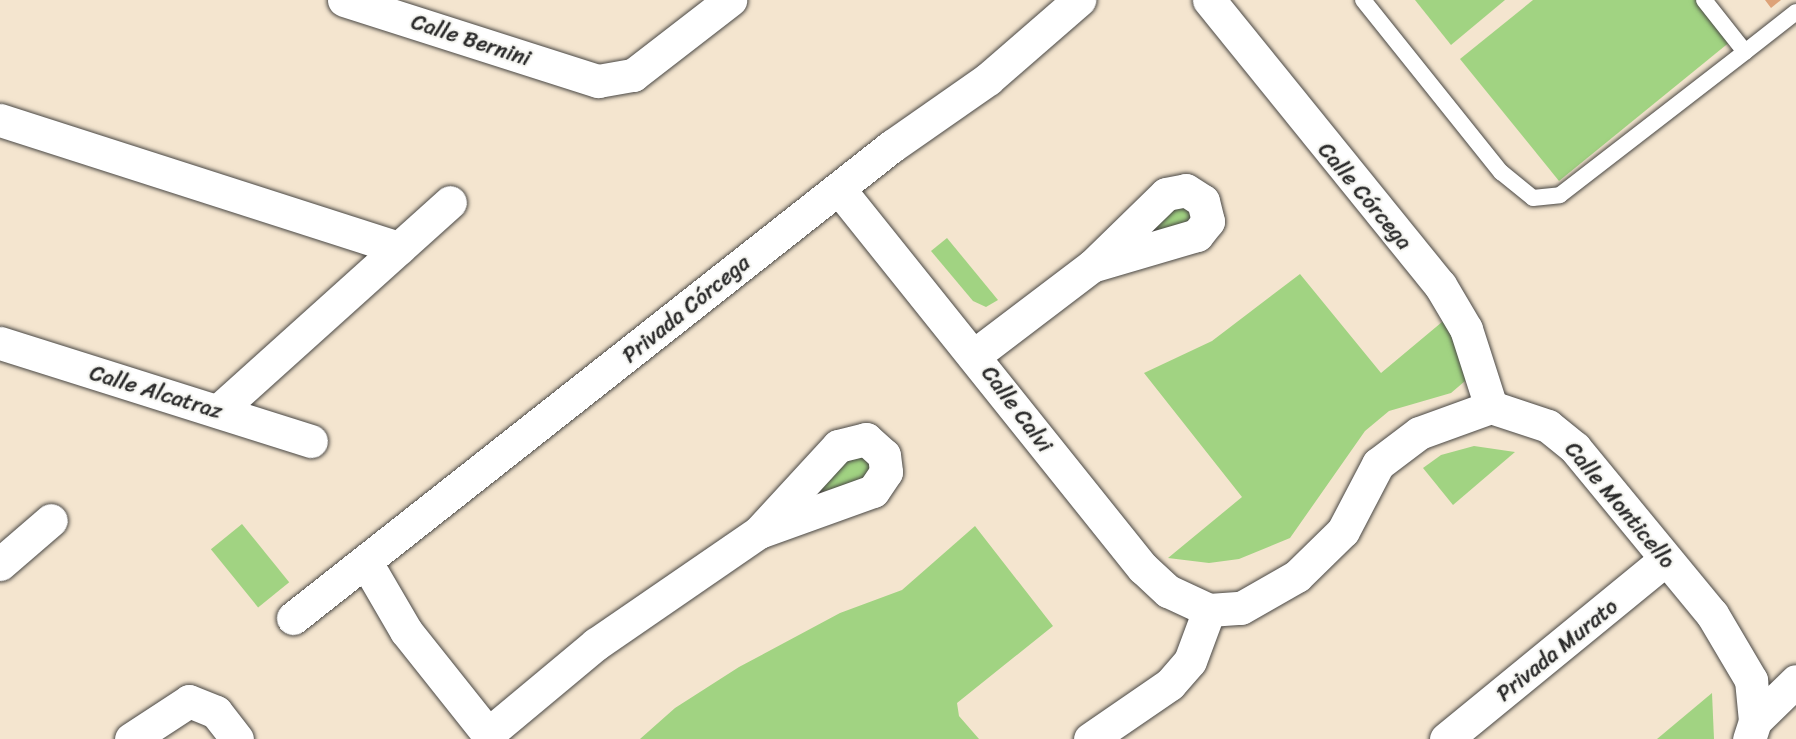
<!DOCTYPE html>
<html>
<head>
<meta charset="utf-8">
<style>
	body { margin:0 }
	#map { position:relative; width:1796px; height:739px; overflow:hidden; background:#f4e5cf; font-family:Sriracha,sans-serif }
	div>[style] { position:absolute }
	.green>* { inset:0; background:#a1d382; transform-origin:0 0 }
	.building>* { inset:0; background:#dda278 }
	.roads { filter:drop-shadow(0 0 2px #494744) drop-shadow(0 0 2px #494744) }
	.service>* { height:16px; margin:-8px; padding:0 8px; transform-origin:8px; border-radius:8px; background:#fff }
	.minor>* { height:33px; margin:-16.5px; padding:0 16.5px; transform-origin:16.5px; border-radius:16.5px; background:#fff }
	span { translate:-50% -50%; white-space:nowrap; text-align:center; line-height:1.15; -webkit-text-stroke:4.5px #f6f6f2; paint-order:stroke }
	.street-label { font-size:22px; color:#2b2b2b }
</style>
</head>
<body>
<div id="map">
	<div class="green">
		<div style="clip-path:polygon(1415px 0,1505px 0,1451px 45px)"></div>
		<div style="clip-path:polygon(1533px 0,1698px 0,1731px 41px,1559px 181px,1460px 59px)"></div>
		<div style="clip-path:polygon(1176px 194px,1196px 218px,1140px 240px)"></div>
		<div style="clip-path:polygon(947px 238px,998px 300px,986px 307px,973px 301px,931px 251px)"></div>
		<div style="clip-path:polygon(1300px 274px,1381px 373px,1448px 317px,1467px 365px,1465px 381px,1451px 393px,1389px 411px,1365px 431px,1290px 538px,1239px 559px,1209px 563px,1168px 558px,1242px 497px,1144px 373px,1212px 341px)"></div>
		<div style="clip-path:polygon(1474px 446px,1515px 452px,1453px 505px,1423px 468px,1441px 455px)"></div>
		<div style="clip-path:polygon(833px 455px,874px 455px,868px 478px,808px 496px)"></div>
		<div style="left:242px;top:524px;width:75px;height:40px;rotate:51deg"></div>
		<div style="clip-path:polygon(975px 526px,1053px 626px,957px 703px,959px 716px,979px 739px,640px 739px,675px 708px,739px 667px,840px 613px,902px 590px)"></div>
		<div style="clip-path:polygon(1712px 693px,1714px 739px,1657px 739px)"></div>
	</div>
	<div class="building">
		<div style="clip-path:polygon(1765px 0,1781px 0,1771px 8px)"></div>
	</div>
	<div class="roads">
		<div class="service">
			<div style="left:1363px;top:0;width:221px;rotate:51.3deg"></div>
			<div style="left:1501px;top:172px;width:41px;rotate:39.1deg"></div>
			<div style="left:1533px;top:198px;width:27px;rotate:-6deg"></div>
			<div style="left:1560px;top:195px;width:234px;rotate:-37.7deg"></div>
			<div style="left:1704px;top:0;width:66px;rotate:51.7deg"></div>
			<div style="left:1745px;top:52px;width:65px;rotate:-38.1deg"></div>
		</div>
		<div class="minor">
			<div style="left:344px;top:0;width:267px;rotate:17.7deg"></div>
			<div style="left:598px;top:81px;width:36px;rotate:-10deg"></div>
			<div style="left:633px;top:75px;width:123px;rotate:-37.7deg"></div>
			<div style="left:1209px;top:0;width:367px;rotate:51deg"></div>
			<div style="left:1440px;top:285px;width:51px;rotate:59.4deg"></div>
			<div style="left:1466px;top:329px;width:82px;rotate:72.2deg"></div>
			<div style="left:0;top:120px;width:419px;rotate:17.8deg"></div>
			<div style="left:839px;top:189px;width:486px;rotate:51.3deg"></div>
			<div style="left:1143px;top:568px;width:34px;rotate:43deg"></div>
			<div style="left:1168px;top:591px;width:45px;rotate:24.9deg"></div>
			<div style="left:0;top:343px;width:326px;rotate:17.5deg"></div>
			<div style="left:976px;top:354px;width:146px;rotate:-37.2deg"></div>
			<div style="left:1092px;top:266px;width:103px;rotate:-44.2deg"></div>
			<div style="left:1166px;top:194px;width:20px;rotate:-11deg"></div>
			<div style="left:1186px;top:190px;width:20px;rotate:33deg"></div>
			<div style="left:1203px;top:201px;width:21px;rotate:76deg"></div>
			<div style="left:1208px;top:221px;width:18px;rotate:128deg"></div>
			<div style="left:1197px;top:235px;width:109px;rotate:163.6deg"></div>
			<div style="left:218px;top:411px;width:312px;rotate:-42deg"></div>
			<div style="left:0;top:564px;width:67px;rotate:-40.8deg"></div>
			<div style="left:367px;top:564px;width:78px;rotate:59.8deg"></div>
			<div style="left:406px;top:631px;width:138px;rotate:51.5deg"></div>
			<div style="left:1209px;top:610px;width:32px;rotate:-4deg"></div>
			<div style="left:1241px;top:608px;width:64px;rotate:-29.7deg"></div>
			<div style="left:1297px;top:576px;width:64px;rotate:-44.4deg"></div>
			<div style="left:1343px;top:531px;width:76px;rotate:-62.4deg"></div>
			<div style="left:1378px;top:464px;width:51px;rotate:-37.1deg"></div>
			<div style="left:1419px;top:433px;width:77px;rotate:-19.9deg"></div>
			<div style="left:1491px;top:407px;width:60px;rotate:18.4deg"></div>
			<div style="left:1548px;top:426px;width:35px;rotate:39deg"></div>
			<div style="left:1575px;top:448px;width:215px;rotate:50.5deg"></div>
			<div style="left:1712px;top:614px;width:77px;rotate:59.4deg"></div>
			<div style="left:1751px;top:680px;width:41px;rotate:84.4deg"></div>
			<div style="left:1755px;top:721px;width:19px;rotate:108deg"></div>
			<div style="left:293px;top:618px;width:763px;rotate:-38.24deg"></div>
			<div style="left:892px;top:146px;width:117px;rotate:-34.9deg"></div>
			<div style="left:988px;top:79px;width:121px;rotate:-41deg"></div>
			<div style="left:1755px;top:721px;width:57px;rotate:-44.3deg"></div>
			<div style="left:488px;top:734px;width:141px;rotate:-39.8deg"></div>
			<div style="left:596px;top:644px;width:198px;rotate:-34.5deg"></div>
			<div style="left:759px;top:532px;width:117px;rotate:-47.4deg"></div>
			<div style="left:838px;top:446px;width:29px;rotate:-14deg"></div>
			<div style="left:866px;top:439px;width:24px;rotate:42deg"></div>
			<div style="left:884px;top:455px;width:17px;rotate:83deg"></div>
			<div style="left:886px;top:472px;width:23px;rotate:124deg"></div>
			<div style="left:873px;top:491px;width:121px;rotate:160.2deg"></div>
			<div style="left:131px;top:739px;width:69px;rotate:-33.2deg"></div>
			<div style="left:189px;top:701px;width:29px;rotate:22deg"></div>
			<div style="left:216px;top:712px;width:34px;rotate:52deg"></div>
			<div style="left:1090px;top:739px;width:97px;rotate:-34.5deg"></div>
			<div style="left:1170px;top:684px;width:30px;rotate:-49deg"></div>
			<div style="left:1190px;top:661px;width:54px;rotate:-69.6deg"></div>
			<div style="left:1446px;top:739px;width:284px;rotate:-39.3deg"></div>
		</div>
	</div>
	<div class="street-label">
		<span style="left:471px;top:40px;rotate:18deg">Calle Bernini</span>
		<span style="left:1365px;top:196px;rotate:50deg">Calle Córcega</span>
		<span style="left:686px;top:309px;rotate:-39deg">Privada Córcega</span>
		<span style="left:156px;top:392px;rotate:17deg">Calle Alcatraz</span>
		<span style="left:1017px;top:409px;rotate:53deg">Calle Calvi</span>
		<span style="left:1620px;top:505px;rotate:50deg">Calle Monticello</span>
		<span style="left:1557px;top:650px;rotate:-39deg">Privada Murato</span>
	</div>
</div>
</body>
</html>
